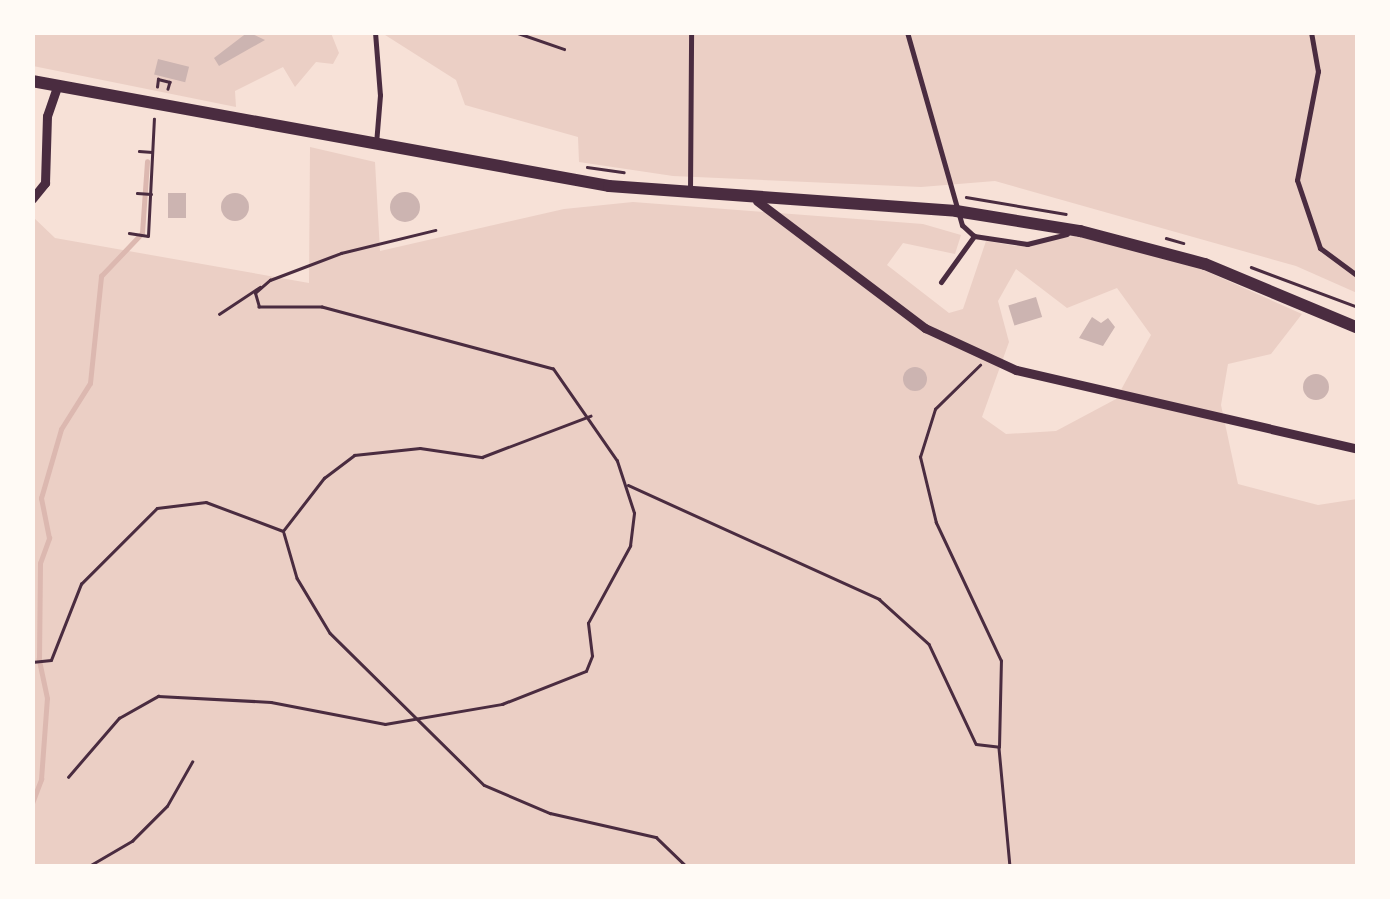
<!DOCTYPE html>
<html>
<head>
<meta charset="utf-8">
<style>
	body { margin:0 }
	#map { position:relative; width:1390px; height:899px; overflow:hidden; background:#f7e1d7; font-family:"Nunito Sans",sans-serif }
	div>[style] { position:absolute }
	.green>* { inset:0; background:#ebcfc5 }
	.stream>* { height:5px; margin:-2.5px; padding:0 2.5px; transform-origin:2.5px; border-radius:2.5px; background:#dcb8b0 }
	.building>* { inset:0; background:#ccb4b1; transform-origin:0 0 }
	.round { border-radius:50% }
	.path>* { height:2.5px; margin:-1.25px; padding:0 1.25px; transform-origin:1.25px; border-radius:1.25px; background:#4a2c40 }
	.service>* { height:5px; margin:-2.5px; padding:0 2.5px; transform-origin:2.5px; border-radius:2.5px; background:#4a2c40 }
	.minor>* { height:9px; margin:-4.5px; padding:0 4.5px; transform-origin:4.5px; border-radius:4.5px; background:#4a2c40 }
	.secondary>* { height:12px; margin:-6px; padding:0 6px; transform-origin:6px; border-radius:6px; background:#4a2c40 }
	span { translate:-50% -50%; white-space:nowrap; text-align:center; line-height:1.15; -webkit-text-stroke:9px #fffaf5; paint-order:stroke }
	.frame { position:absolute; inset:0; border:35px solid #fffaf5; pointer-events:none }
</style>
</head>
<body>
<div id="map">
	<div class="green">
		<div style="clip-path:polygon(32px 33px,331px 33px,339px 53px,333px 64px,316px 62px,295px 87px,283px 67px,235px 91px,236px 107px,33px 66px)"></div>
		<div style="clip-path:polygon(382px 33px,1357px 33px,1357px 293px,1296px 266px,995px 181px,921px 187px,673px 176px,579px 162px,578px 137px,465px 105px,456px 80px)"></div>
		<div style="clip-path:polygon(evenodd,310px 147px,375px 162px,380px 251px,564px 209px,633px 202px,923px 224px,961px 235px,955px 254px,903px 243px,887px 265px,949px 313px,963px 309px,986px 241px,1016px 246px,1075px 236px,1190px 264px,1302px 314px,1271px 354px,1228px 364px,1221px 405px,1238px 484px,1318px 505px,1357px 499px,1357px 866px,33px 866px,32px 216px,55px 238px,309px 283px,310px 147px,1016px 269px,1067px 308px,1117px 288px,1151px 335px,1116px 399px,1056px 431px,1006px 434px,982px 417px,1009px 342px,998px 301px,1016px 269px)"></div>
	</div>
	<div class="stream">
		<div style="left:32px;top:803px;width:26px;rotate:-69deg"></div>
		<div style="left:41px;top:779px;width:81px;rotate:-85.8deg"></div>
		<div style="left:47px;top:698px;width:40px;rotate:-102deg"></div>
		<div style="left:39px;top:659px;width:96px;rotate:-89.4deg"></div>
		<div style="left:40px;top:563px;width:27px;rotate:-70deg"></div>
		<div style="left:49px;top:538px;width:41px;rotate:-101.3deg"></div>
		<div style="left:41px;top:498px;width:72px;rotate:-73.8deg"></div>
		<div style="left:61px;top:429px;width:54px;rotate:-57.8deg"></div>
		<div style="left:90px;top:383px;width:108px;rotate:-84.1deg"></div>
		<div style="left:101px;top:276px;width:59px;rotate:-46.4deg"></div>
		<div style="left:142px;top:233px;width:72px;rotate:-86deg"></div>
	</div>
	<div class="building">
		<div style="clip-path:polygon(248px 32px,265px 40px,219px 66px,214px 58px)"></div>
		<div style="left:158px;top:59px;width:32px;height:16px;rotate:14deg"></div>
		<div class="round" style="left:390px;top:192px;width:30px;height:30px"></div>
		<div class="round" style="left:221px;top:193px;width:28px;height:28px"></div>
		<div style="left:168px;top:193px;width:18px;height:25px"></div>
		<div style="left:1036px;top:297px;width:21px;height:29px;rotate:73deg"></div>
		<div style="clip-path:polygon(1092px 317px,1101px 323px,1108px 318px,1115px 327px,1103px 346px,1079px 338px)"></div>
		<div class="round" style="left:903px;top:367px;width:24px;height:24px"></div>
		<div class="round" style="left:1303px;top:374px;width:26px;height:26px"></div>
	</div>
	<div class="path">
		<div style="left:515px;top:32px;width:52px;rotate:19.1deg"></div>
		<div style="left:157px;top:87px;width:8px;rotate:-83deg"></div>
		<div style="left:158px;top:79px;width:12px;rotate:14deg"></div>
		<div style="left:170px;top:82px;width:7px;rotate:106deg"></div>
		<div style="left:139px;top:151px;width:13px;rotate:4deg"></div>
		<div style="left:587px;top:167px;width:37px;rotate:8deg"></div>
		<div style="left:137px;top:193px;width:14px;rotate:4deg"></div>
		<div style="left:966px;top:197px;width:101px;rotate:9.6deg"></div>
		<div style="left:129px;top:233px;width:19px;rotate:9deg"></div>
		<div style="left:148px;top:236px;width:117px;rotate:-87.1deg"></div>
		<div style="left:1166px;top:238px;width:18px;rotate:16deg"></div>
		<div style="left:1251px;top:267px;width:114px;rotate:20.5deg"></div>
		<div style="left:219px;top:314px;width:49px;rotate:-33.4deg"></div>
		<div style="left:628px;top:485px;width:276px;rotate:24.4deg"></div>
		<div style="left:879px;top:599px;width:67px;rotate:42deg"></div>
		<div style="left:929px;top:644px;width:110px;rotate:64.8deg"></div>
		<div style="left:976px;top:744px;width:23px;rotate:7deg"></div>
		<div style="left:999px;top:747px;width:86px;rotate:-88.7deg"></div>
		<div style="left:1001px;top:661px;width:153px;rotate:-115.2deg"></div>
		<div style="left:936px;top:523px;width:68px;rotate:-103.6deg"></div>
		<div style="left:920px;top:457px;width:50px;rotate:-72.6deg"></div>
		<div style="left:935px;top:409px;width:63px;rotate:-44.4deg"></div>
		<div style="left:284px;top:533px;width:47px;rotate:73.9deg"></div>
		<div style="left:297px;top:578px;width:64px;rotate:59deg"></div>
		<div style="left:330px;top:633px;width:216px;rotate:44.6deg"></div>
		<div style="left:484px;top:785px;width:72px;rotate:23deg"></div>
		<div style="left:550px;top:813px;width:109px;rotate:12.8deg"></div>
		<div style="left:656px;top:837px;width:42px;rotate:44deg"></div>
		<div style="left:32px;top:662px;width:19px;rotate:-6deg"></div>
		<div style="left:51px;top:660px;width:82px;rotate:-68.5deg"></div>
		<div style="left:81px;top:584px;width:107px;rotate:-45deg"></div>
		<div style="left:157px;top:508px;width:49px;rotate:-7deg"></div>
		<div style="left:206px;top:502px;width:82px;rotate:20.6deg"></div>
		<div style="left:283px;top:531px;width:67px;rotate:-52.3deg"></div>
		<div style="left:324px;top:478px;width:38px;rotate:-37deg"></div>
		<div style="left:354px;top:455px;width:66px;rotate:-6.1deg"></div>
		<div style="left:420px;top:448px;width:63px;rotate:8.3deg"></div>
		<div style="left:482px;top:457px;width:116px;rotate:-20.8deg"></div>
		<div style="left:999px;top:748px;width:119px;rotate:84.7deg"></div>
		<div style="left:68px;top:777px;width:78px;rotate:-49.2deg"></div>
		<div style="left:119px;top:718px;width:45px;rotate:-29.4deg"></div>
		<div style="left:158px;top:696px;width:113px;rotate:3deg"></div>
		<div style="left:271px;top:702px;width:116px;rotate:10.9deg"></div>
		<div style="left:385px;top:724px;width:119px;rotate:-9.7deg"></div>
		<div style="left:502px;top:704px;width:90px;rotate:-21.4deg"></div>
		<div style="left:586px;top:671px;width:16px;rotate:-68deg"></div>
		<div style="left:592px;top:656px;width:33px;rotate:-97deg"></div>
		<div style="left:588px;top:623px;width:88px;rotate:-61.4deg"></div>
		<div style="left:630px;top:546px;width:33px;rotate:-83deg"></div>
		<div style="left:634px;top:513px;width:55px;rotate:-108.1deg"></div>
		<div style="left:617px;top:461px;width:112px;rotate:-124.8deg"></div>
		<div style="left:553px;top:369px;width:239px;rotate:-165deg"></div>
		<div style="left:322px;top:307px;width:63px;rotate:180deg"></div>
		<div style="left:259px;top:307px;width:15px;rotate:-106deg"></div>
		<div style="left:255px;top:293px;width:20px;rotate:-41deg"></div>
		<div style="left:270px;top:280px;width:76px;rotate:-20.8deg"></div>
		<div style="left:341px;top:253px;width:97px;rotate:-13.7deg"></div>
		<div style="left:89px;top:866px;width:50px;rotate:-30.2deg"></div>
		<div style="left:132px;top:841px;width:49px;rotate:-45deg"></div>
		<div style="left:167px;top:806px;width:51px;rotate:-60.4deg"></div>
	</div>
	<div class="service">
		<div style="left:375px;top:32px;width:63px;rotate:85.5deg"></div>
		<div style="left:380px;top:95px;width:49px;rotate:94.7deg"></div>
		<div style="left:907px;top:32px;width:201px;rotate:74.1deg"></div>
		<div style="left:962px;top:225px;width:16px;rotate:43deg"></div>
		<div style="left:974px;top:236px;width:54px;rotate:8.6deg"></div>
		<div style="left:1027px;top:244px;width:41px;rotate:-14deg"></div>
		<div style="left:1311px;top:32px;width:40px;rotate:80deg"></div>
		<div style="left:1318px;top:71px;width:111px;rotate:100.9deg"></div>
		<div style="left:1297px;top:180px;width:72px;rotate:71.3deg"></div>
		<div style="left:1320px;top:248px;width:47px;rotate:36.4deg"></div>
		<div style="left:690px;top:192px;width:160px;rotate:-89.6deg"></div>
		<div style="left:941px;top:282px;width:57px;rotate:-54.3deg"></div>
	</div>
	<div class="minor">
		<div style="left:32px;top:199px;width:21px;rotate:-51deg"></div>
		<div style="left:45px;top:183px;width:67px;rotate:-88.3deg"></div>
		<div style="left:47px;top:116px;width:31px;rotate:-71deg"></div>
		<div style="left:757px;top:201px;width:211px;rotate:37.1deg"></div>
		<div style="left:925px;top:328px;width:100px;rotate:24.8deg"></div>
		<div style="left:1016px;top:370px;width:351px;rotate:13deg"></div>
	</div>
	<div class="secondary">
		<div style="left:32px;top:81px;width:586px;rotate:10.31deg"></div>
		<div style="left:609px;top:186px;width:348px;rotate:4.1deg"></div>
		<div style="left:956px;top:211px;width:126px;rotate:9.2deg"></div>
		<div style="left:1080px;top:231px;width:129px;rotate:14.8deg"></div>
		<div style="left:1205px;top:264px;width:166px;rotate:22.7deg"></div>
	</div>
	<div class="frame"></div>
</div>
</body>
</html>
